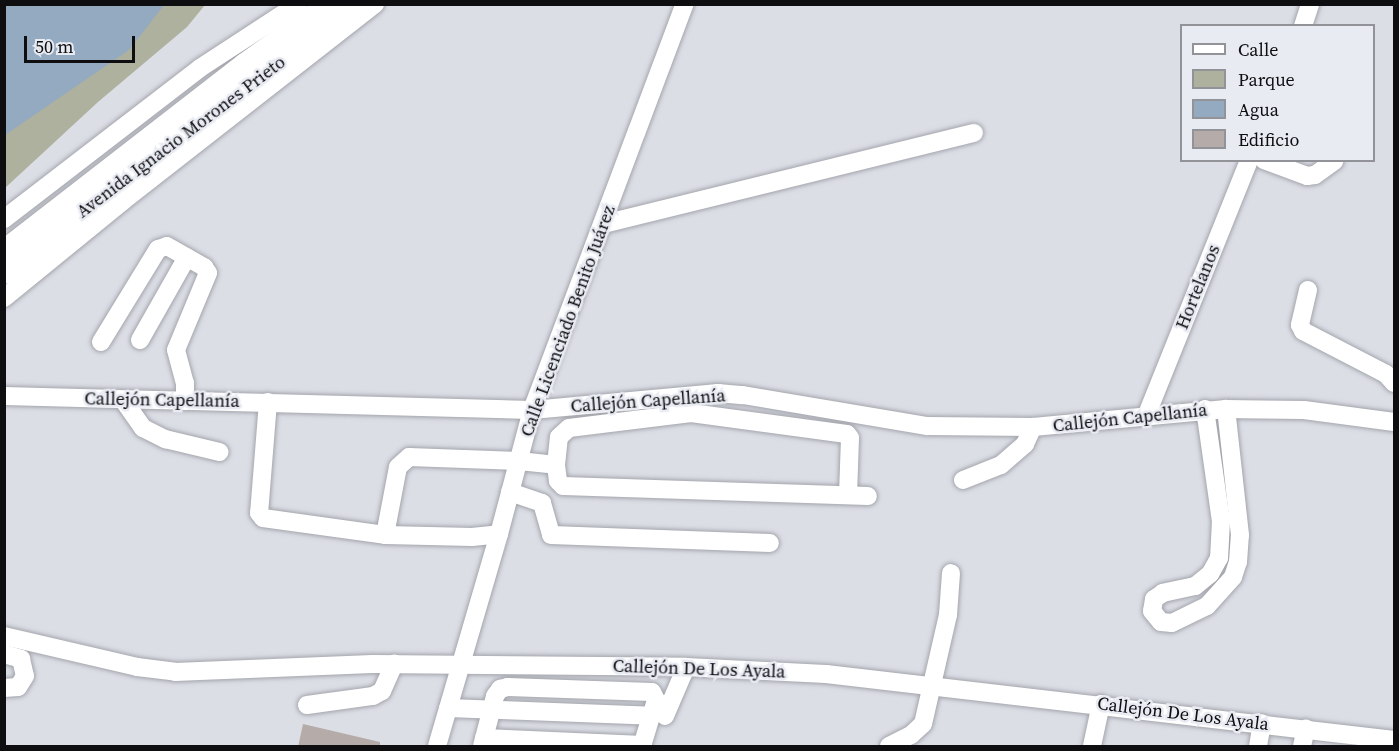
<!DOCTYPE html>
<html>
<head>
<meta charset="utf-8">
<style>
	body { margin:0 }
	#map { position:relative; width:1399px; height:751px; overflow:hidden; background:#dcdee6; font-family:"Source Serif 4",serif }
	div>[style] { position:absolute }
	.green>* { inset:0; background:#adb19e }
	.water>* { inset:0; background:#93aac1 }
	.building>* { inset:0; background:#b5acaa }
	.roads { filter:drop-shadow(0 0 2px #a3a5ac) drop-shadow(0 0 2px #a3a5ac) }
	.minor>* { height:18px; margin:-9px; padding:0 9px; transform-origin:9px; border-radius:9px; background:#fff }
	.major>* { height:22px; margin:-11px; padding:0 11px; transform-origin:11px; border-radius:11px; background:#fff }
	span { translate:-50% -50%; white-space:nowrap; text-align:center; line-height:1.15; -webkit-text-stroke:5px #e9ebf3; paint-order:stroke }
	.street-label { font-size:18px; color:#0e0e11 }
	.frame { position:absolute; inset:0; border:6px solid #0e0e11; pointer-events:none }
	.legend { position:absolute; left:1180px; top:24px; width:195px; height:138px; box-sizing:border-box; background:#e9ebf3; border:2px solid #919399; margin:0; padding:8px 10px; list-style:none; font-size:18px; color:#0e0e11 }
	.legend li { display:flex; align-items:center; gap:12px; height:30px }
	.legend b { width:30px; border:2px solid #919399 }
	.scale { position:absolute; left:24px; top:36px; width:111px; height:27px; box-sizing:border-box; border:3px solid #0e0e11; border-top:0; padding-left:8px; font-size:18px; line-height:21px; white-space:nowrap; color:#0e0e11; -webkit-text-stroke:4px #e9ebf3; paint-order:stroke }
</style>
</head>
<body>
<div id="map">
	<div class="green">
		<div style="clip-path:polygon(5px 5px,205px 5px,187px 27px,98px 102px,5px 188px)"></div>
	</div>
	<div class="water">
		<div style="clip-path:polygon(5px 4px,164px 4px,164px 5px,129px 50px,5px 135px)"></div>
	</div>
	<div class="building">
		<div style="clip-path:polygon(303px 724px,380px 742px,380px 747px,298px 747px)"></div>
	</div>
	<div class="roads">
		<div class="minor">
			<div style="left:1303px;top:26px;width:23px;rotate:-72deg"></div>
			<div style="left:1264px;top:160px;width:46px;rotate:20.4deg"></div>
			<div style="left:1307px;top:176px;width:8px;rotate:-7deg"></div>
			<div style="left:1315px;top:175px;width:24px;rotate:-36deg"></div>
			<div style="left:4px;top:219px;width:247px;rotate:-37.6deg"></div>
			<div style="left:200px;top:68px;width:117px;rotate:-33.1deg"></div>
			<div style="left:603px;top:224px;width:382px;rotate:-13.8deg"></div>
			<div style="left:1308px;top:290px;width:36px;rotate:103deg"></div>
			<div style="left:1300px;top:325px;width:7px;rotate:63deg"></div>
			<div style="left:1303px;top:331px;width:93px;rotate:27.4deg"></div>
			<div style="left:1386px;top:374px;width:12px;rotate:48deg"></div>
			<div style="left:4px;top:298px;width:154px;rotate:-39.2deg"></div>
			<div style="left:123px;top:201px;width:320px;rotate:-38deg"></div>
			<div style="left:140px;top:340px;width:95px;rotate:-60.5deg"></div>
			<div style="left:101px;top:342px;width:109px;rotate:-58.5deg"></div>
			<div style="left:158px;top:249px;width:9px;rotate:-18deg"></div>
			<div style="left:167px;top:246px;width:43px;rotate:29.6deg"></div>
			<div style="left:204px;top:267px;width:7px;rotate:56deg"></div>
			<div style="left:208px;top:273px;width:83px;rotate:112.6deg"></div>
			<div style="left:176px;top:350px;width:34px;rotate:75deg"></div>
			<div style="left:185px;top:383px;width:18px;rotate:90deg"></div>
			<div style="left:4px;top:396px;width:528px;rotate:1.52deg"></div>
			<div style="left:532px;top:410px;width:187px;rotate:-5.2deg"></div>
			<div style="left:718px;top:393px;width:25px;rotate:5deg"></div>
			<div style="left:743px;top:395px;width:187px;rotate:9.6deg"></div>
			<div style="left:927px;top:426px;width:106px;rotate:0.5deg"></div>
			<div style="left:1033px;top:427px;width:194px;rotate:-5.3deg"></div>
			<div style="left:1226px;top:409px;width:78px;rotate:0.7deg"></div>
			<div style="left:1304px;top:410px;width:91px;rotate:7.6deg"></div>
			<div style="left:124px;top:401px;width:33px;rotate:55deg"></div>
			<div style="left:143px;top:428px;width:25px;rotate:27deg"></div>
			<div style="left:165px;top:439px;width:56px;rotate:13.5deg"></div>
			<div style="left:268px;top:402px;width:111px;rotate:94.6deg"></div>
			<div style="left:259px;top:513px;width:6px;rotate:51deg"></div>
			<div style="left:263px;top:518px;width:123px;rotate:7.9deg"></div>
			<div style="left:385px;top:535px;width:87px;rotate:1.3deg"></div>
			<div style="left:472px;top:537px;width:27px;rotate:-6deg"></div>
			<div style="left:1205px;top:409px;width:113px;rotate:81.9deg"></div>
			<div style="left:1221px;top:521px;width:37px;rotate:93deg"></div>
			<div style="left:1219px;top:558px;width:18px;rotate:119deg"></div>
			<div style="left:1210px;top:574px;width:19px;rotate:141deg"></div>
			<div style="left:1195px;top:586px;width:33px;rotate:168deg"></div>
			<div style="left:1163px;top:593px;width:11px;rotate:146deg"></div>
			<div style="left:1154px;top:599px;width:12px;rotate:99deg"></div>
			<div style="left:1152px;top:611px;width:14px;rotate:51deg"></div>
			<div style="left:1161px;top:622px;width:11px;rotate:5deg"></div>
			<div style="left:1172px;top:623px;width:39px;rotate:-26deg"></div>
			<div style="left:1207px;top:606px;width:39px;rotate:-48deg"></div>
			<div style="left:1233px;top:577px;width:16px;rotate:-72deg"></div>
			<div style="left:1238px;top:562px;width:27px;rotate:-86deg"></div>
			<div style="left:1240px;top:535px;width:127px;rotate:-96.3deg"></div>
			<div style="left:1147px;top:414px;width:274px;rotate:-68.1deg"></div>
			<div style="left:556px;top:465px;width:16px;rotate:83deg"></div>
			<div style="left:558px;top:481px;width:7px;rotate:45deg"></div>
			<div style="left:563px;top:486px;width:305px;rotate:1.9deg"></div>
			<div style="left:963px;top:480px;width:41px;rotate:-21.5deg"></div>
			<div style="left:1001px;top:465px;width:32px;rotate:-41deg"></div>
			<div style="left:1025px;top:444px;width:19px;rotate:-65deg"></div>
			<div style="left:510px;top:492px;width:34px;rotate:19deg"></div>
			<div style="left:542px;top:503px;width:33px;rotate:74deg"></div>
			<div style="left:551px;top:535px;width:219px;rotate:2.1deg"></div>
			<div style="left:385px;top:535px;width:69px;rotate:-79.2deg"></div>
			<div style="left:398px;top:467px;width:15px;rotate:-42deg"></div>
			<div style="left:409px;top:457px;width:110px;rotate:2.1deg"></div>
			<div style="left:519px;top:461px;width:37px;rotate:6deg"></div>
			<div style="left:556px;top:465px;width:28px;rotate:-84deg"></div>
			<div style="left:559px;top:437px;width:13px;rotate:-42deg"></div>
			<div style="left:569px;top:428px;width:123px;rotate:-7deg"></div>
			<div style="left:691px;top:413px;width:157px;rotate:7.7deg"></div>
			<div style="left:847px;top:434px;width:5px;rotate:53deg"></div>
			<div style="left:850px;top:438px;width:57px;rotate:92deg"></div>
			<div style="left:4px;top:636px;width:137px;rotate:13.1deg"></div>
			<div style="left:137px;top:667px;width:38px;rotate:7deg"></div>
			<div style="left:175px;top:672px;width:197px;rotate:-2.3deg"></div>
			<div style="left:372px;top:664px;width:314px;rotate:0.5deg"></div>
			<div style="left:686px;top:667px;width:140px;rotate:2.9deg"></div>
			<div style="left:826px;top:674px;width:572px;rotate:6.63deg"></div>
			<div style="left:4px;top:654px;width:18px;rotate:16deg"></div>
			<div style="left:21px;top:659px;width:17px;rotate:77deg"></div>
			<div style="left:25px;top:676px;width:13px;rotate:122deg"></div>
			<div style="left:18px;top:687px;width:14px;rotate:176deg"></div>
			<div style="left:307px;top:705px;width:67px;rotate:-7.8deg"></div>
			<div style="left:373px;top:696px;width:10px;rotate:-29deg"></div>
			<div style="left:382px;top:691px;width:30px;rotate:-66deg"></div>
			<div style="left:448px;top:708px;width:204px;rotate:2.2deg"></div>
			<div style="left:665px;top:716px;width:53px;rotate:-66.8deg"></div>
			<div style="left:484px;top:738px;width:159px;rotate:2.5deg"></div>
			<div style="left:437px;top:746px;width:221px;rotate:-73.7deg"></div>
			<div style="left:499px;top:534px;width:128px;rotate:-75.1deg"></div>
			<div style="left:532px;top:410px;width:434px;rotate:-69.4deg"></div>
			<div style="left:482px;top:746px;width:52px;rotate:-75.4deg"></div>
			<div style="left:495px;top:696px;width:9px;rotate:-54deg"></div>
			<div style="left:500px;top:689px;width:8px;rotate:-14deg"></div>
			<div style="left:508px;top:687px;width:144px;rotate:2deg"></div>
			<div style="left:652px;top:692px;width:9px;rotate:63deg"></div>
			<div style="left:656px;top:700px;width:48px;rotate:106.9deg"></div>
			<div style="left:889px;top:746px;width:25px;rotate:-27deg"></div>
			<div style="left:911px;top:735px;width:16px;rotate:-43deg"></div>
			<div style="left:923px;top:724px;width:112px;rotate:-77.1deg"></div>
			<div style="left:948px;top:615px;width:42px;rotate:-85.9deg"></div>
			<div style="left:1092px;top:746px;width:43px;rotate:-77.9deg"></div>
			<div style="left:1258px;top:746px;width:23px;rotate:-80deg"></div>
			<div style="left:1302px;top:746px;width:18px;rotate:-77deg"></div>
		</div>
		<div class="major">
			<div style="left:4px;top:251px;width:305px;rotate:-37.8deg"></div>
			<div style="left:245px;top:64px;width:103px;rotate:-35.5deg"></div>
			<div style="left:4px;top:273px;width:319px;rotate:-37.7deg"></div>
			<div style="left:256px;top:78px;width:128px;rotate:-35.2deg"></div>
		</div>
	</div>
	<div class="street-label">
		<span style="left:181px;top:137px;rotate:-37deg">Avenida Ignacio Morones Prieto</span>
		<span style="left:1198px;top:287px;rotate:-68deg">Hortelanos</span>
		<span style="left:568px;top:321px;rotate:-70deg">Calle Licenciado Benito Juárez</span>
		<span style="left:162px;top:400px;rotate:1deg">Callejón Capellanía</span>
		<span style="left:648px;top:401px;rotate:-4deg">Callejón Capellanía</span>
		<span style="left:1130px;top:418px;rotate:-6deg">Callejón Capellanía</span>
		<span style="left:699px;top:669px;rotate:2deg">Callejón De Los Ayala</span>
		<span style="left:1183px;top:714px;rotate:7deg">Callejón De Los Ayala</span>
	</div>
	<div class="frame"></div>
	<ul class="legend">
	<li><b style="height:8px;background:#fff"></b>Calle</li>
	<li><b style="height:16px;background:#adb19e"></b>Parque</li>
	<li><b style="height:16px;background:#93aac1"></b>Agua</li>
	<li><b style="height:16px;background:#b5acaa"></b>Edificio</li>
	</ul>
	<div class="scale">50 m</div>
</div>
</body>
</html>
